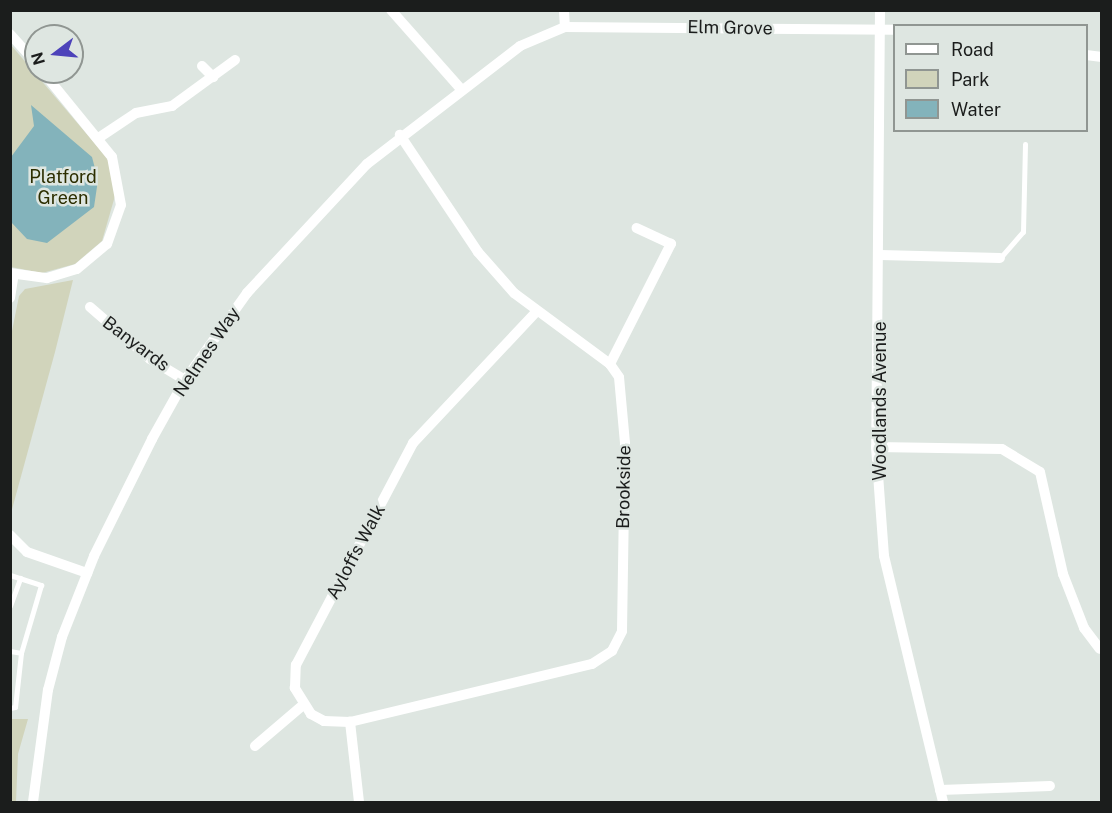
<!DOCTYPE html>
<html>
<head>
<meta charset="utf-8">
<style>
	body { margin:0 }
	#map { position:relative; width:1112px; height:813px; overflow:hidden; background:#dee6e1; font-family:"Public Sans",sans-serif }
	div>[style] { position:absolute }
	.green>* { inset:0; background:#d1d4bb }
	.water>* { inset:0; background:#83b3bb }
	.lane>* { height:5px; margin:-2.5px; padding:0 2.5px; transform-origin:2.5px; border-radius:2.5px; background:#fff }
	.street>* { height:10px; margin:-5px; padding:0 5px; transform-origin:5px; border-radius:5px; background:#fff }
	span { translate:-50% -50%; white-space:nowrap; text-align:center; line-height:1.15; -webkit-text-stroke:5px #dee6e1; paint-order:stroke }
	.street-label { font-size:18px; color:#1b1d1c }
	.park-label { font-size:18px; color:#2c2e00 }
	.frame { position:absolute; inset:0; border:12px solid #1b1d1c; pointer-events:none }
	.legend { position:absolute; left:893px; top:24px; width:195px; height:108px; box-sizing:border-box; background:#dee6e1; border:2px solid #909692; margin:0; padding:8px 10px; list-style:none; font-size:18px; color:#1b1d1c }
	.legend li { display:flex; align-items:center; gap:12px; height:30px }
	.legend b { width:30px; border:2px solid #909692 }
	.north { position:absolute; left:24px; top:24px; width:60px; height:60px; box-sizing:border-box; background:#dee6e1; border:2px solid #909692; border-radius:50%; rotate:254deg; font-size:16px; font-weight:700; line-height:24px; text-align:center; color:#1b1d1c }
	.north::after { content:''; display:block; margin:auto; width:21px; height:27px; background:#4d43ba; clip-path:polygon(50% 0,100% 100%,50% 72%,0 100%) }
</style>
</head>
<body>
<div id="map">
	<div class="green">
		<div style="clip-path:polygon(11px 45px,108px 159px,117px 189px,102px 241px,75px 264px,42px 273px,11px 267px)"></div>
		<div style="clip-path:polygon(73px 280px,55px 352px,11px 513px,10px 341px,19px 296px,25px 289px)"></div>
		<div style="clip-path:polygon(11px 719px,28px 719px,18px 754px,16px 802px,11px 802px)"></div>
	</div>
	<div class="water">
		<div style="clip-path:polygon(31px 105px,92px 157px,98px 180px,94px 207px,47px 243px,27px 239px,11px 222px,11px 157px,34px 126px)"></div>
	</div>
	<div class="lane">
		<div style="left:1000px;top:258px;width:35px;rotate:-49deg"></div>
		<div style="left:1023px;top:232px;width:88px;rotate:-88.7deg"></div>
		<div style="left:10px;top:575px;width:33px;rotate:18deg"></div>
		<div style="left:41px;top:585px;width:71px;rotate:106.4deg"></div>
		<div style="left:10px;top:606px;width:30px;rotate:-70deg"></div>
		<div style="left:10px;top:651px;width:11px;rotate:10deg"></div>
		<div style="left:21px;top:653px;width:54px;rotate:96.3deg"></div>
		<div style="left:15px;top:707px;width:5px;rotate:169deg"></div>
	</div>
	<div class="street">
		<div style="left:391px;top:10px;width:104px;rotate:48.5deg"></div>
		<div style="left:564px;top:10px;width:17px;rotate:87deg"></div>
		<div style="left:880px;top:10px;width:437px;rotate:90.5deg"></div>
		<div style="left:876px;top:447px;width:109px;rotate:85.8deg"></div>
		<div style="left:884px;top:556px;width:253px;rotate:76.5deg"></div>
		<div style="left:10px;top:34px;width:39px;rotate:48deg"></div>
		<div style="left:1086px;top:55px;width:16px;rotate:7deg"></div>
		<div style="left:202px;top:66px;width:16px;rotate:45deg"></div>
		<div style="left:100px;top:137px;width:43px;rotate:-33.7deg"></div>
		<div style="left:136px;top:113px;width:37px;rotate:-11deg"></div>
		<div style="left:172px;top:106px;width:78px;rotate:-36.1deg"></div>
		<div style="left:880px;top:255px;width:120px;rotate:1.4deg"></div>
		<div style="left:10px;top:273px;width:37px;rotate:8deg"></div>
		<div style="left:47px;top:278px;width:31px;rotate:-17deg"></div>
		<div style="left:77px;top:269px;width:39px;rotate:-40deg"></div>
		<div style="left:107px;top:244px;width:41px;rotate:-70.3deg"></div>
		<div style="left:121px;top:205px;width:49px;rotate:-100.6deg"></div>
		<div style="left:112px;top:157px;width:109px;rotate:-129.1deg"></div>
		<div style="left:10px;top:298px;width:24px;rotate:-81deg"></div>
		<div style="left:90px;top:307px;width:79px;rotate:40.9deg"></div>
		<div style="left:150px;top:359px;width:41px;rotate:31deg"></div>
		<div style="left:610px;top:364px;width:135px;rotate:-63.1deg"></div>
		<div style="left:671px;top:244px;width:38px;rotate:-155deg"></div>
		<div style="left:876px;top:447px;width:126px;rotate:0.9deg"></div>
		<div style="left:1002px;top:449px;width:44px;rotate:31.2deg"></div>
		<div style="left:1040px;top:472px;width:105px;rotate:77.3deg"></div>
		<div style="left:1063px;top:574px;width:58px;rotate:68.7deg"></div>
		<div style="left:1084px;top:628px;width:26px;rotate:53deg"></div>
		<div style="left:10px;top:535px;width:24px;rotate:45deg"></div>
		<div style="left:27px;top:552px;width:64px;rotate:19.3deg"></div>
		<div style="left:350px;top:722px;width:249px;rotate:-13.5deg"></div>
		<div style="left:592px;top:664px;width:24px;rotate:-33deg"></div>
		<div style="left:612px;top:651px;width:22px;rotate:-63deg"></div>
		<div style="left:622px;top:631px;width:188px;rotate:-89.1deg"></div>
		<div style="left:625px;top:443px;width:66px;rotate:-95.2deg"></div>
		<div style="left:619px;top:377px;width:16px;rotate:-125deg"></div>
		<div style="left:610px;top:364px;width:119px;rotate:-143.5deg"></div>
		<div style="left:514px;top:293px;width:55px;rotate:-131.3deg"></div>
		<div style="left:478px;top:252px;width:141px;rotate:-123.7deg"></div>
		<div style="left:255px;top:746px;width:63px;rotate:-40.5deg"></div>
		<div style="left:940px;top:790px;width:110px;rotate:-2.1deg"></div>
		<div style="left:33px;top:802px;width:113px;rotate:-82.4deg"></div>
		<div style="left:48px;top:690px;width:55px;rotate:-75.2deg"></div>
		<div style="left:62px;top:637px;width:87px;rotate:-68.4deg"></div>
		<div style="left:94px;top:556px;width:131px;rotate:-63.6deg"></div>
		<div style="left:152px;top:439px;width:68px;rotate:-60.8deg"></div>
		<div style="left:185px;top:380px;width:107px;rotate:-54.5deg"></div>
		<div style="left:247px;top:293px;width:176px;rotate:-47.1deg"></div>
		<div style="left:367px;top:164px;width:193px;rotate:-37.6deg"></div>
		<div style="left:520px;top:46px;width:49px;rotate:-22.9deg"></div>
		<div style="left:565px;top:27px;width:329px;rotate:0.5deg"></div>
		<div style="left:359px;top:802px;width:81px;rotate:-96.4deg"></div>
		<div style="left:350px;top:722px;width:26px;rotate:-178deg"></div>
		<div style="left:324px;top:721px;width:15px;rotate:-152deg"></div>
		<div style="left:311px;top:714px;width:31px;rotate:-122deg"></div>
		<div style="left:295px;top:688px;width:23px;rotate:-88deg"></div>
		<div style="left:296px;top:665px;width:251px;rotate:-62.2deg"></div>
		<div style="left:413px;top:443px;width:181px;rotate:-46.8deg"></div>
	</div>
	<div class="street-label">
		<span style="left:730px;top:28px;rotate:1deg">Elm Grove</span>
		<span style="left:136px;top:344px;rotate:37deg">Banyards</span>
		<span style="left:207px;top:352px;rotate:-56deg">Nelmes Way</span>
		<span style="left:880px;top:401px;rotate:-90deg">Woodlands Avenue</span>
		<span style="left:624px;top:487px;rotate:-89deg">Brookside</span>
		<span style="left:356px;top:552px;rotate:-62deg">Ayloffs Walk</span>
	</div>
	<div class="park-label">
		<span style="left:63px;top:188px">Platford<br>Green</span>
	</div>
	<div class="frame"></div>
	<ul class="legend">
	<li><b style="height:8px;background:#fff"></b>Road</li>
	<li><b style="height:16px;background:#d1d4bb"></b>Park</li>
	<li><b style="height:16px;background:#83b3bb"></b>Water</li>
	</ul>
	<div class="north">N</div>
</div>
</body>
</html>
